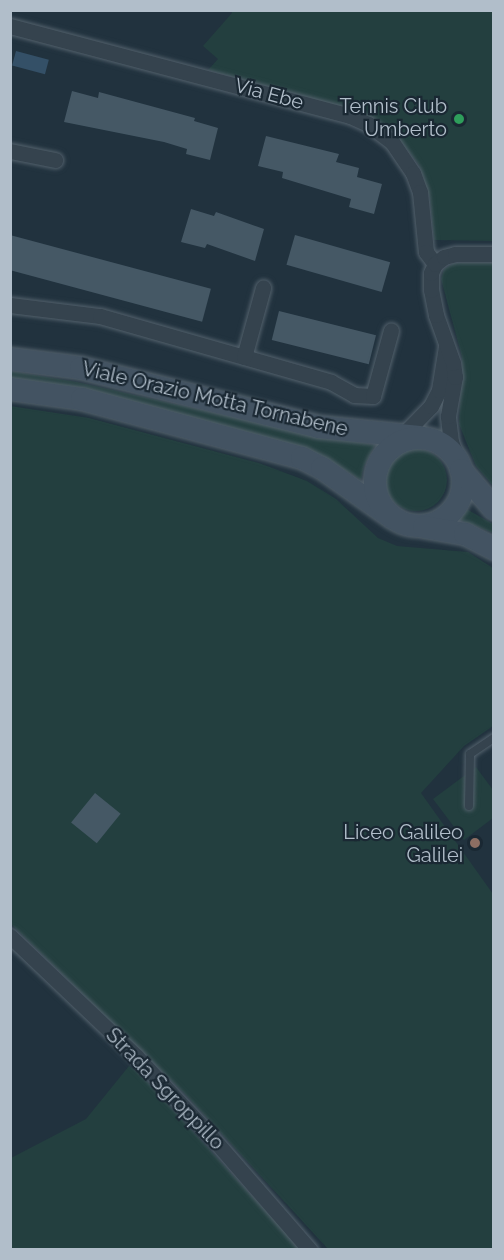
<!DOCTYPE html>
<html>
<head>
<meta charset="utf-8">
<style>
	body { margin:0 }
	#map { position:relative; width:504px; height:1260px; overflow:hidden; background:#21323e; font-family:Raleway,sans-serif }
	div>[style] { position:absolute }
	.green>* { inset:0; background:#233f3f }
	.round { border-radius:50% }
	.water>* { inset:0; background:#345067; transform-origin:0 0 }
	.building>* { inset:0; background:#455865; transform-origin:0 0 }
	.roads { filter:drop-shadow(0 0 2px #53616c) drop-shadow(0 0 2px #53616c) }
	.lane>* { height:8px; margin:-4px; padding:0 4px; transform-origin:4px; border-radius:4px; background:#35434e }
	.street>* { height:15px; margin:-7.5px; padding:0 7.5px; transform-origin:7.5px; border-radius:7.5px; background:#35434e }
	.secondary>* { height:22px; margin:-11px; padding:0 11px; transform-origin:11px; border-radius:11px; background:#435362 }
	.secondary>.ring { margin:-11px; padding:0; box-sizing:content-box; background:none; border:22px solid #435362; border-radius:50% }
	.dots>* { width:16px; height:16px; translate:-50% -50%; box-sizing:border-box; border:3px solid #1a2833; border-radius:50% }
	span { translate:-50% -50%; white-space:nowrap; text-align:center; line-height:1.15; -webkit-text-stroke:4.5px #1a2833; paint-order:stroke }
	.street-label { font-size:20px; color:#b1beca }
	.poi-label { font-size:20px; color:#b1beca }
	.right { translate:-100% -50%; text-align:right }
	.frame { position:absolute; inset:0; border:12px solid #b1beca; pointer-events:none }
</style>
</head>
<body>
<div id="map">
	<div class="green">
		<div style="clip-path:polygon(231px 11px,493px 11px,493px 241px,434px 240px,430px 199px,419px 165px,392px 130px,362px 113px,208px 70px,218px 59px,203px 46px,232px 13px)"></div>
		<div style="clip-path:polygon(454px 263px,493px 263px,493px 486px,476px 466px,459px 424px,462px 357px,441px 279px,444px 269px)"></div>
		<div style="clip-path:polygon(11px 371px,77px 382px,321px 437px,375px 445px,364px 466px,361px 480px,335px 464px,11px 380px)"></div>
		<div style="clip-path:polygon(10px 406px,89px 418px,259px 463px,307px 481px,336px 499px,378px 538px,397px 546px,468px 552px,493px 568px,493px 726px,464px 746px,421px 793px,493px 894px,493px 1249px,328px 1249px,184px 1093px,11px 924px)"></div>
		<div class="round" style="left:385px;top:449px;width:62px;height:62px"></div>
		<div style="clip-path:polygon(463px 507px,493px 524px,493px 533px,458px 519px)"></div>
		<div style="clip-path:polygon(476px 767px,493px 790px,493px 818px,464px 840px,433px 799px)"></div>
		<div style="clip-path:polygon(129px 1066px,139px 1073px,287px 1234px,298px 1249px,11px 1250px,11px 1158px,86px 1119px)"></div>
	</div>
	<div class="water">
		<div style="left:16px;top:51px;width:34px;height:15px;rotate:15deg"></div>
	</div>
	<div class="building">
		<div style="clip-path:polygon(72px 91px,98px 98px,99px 92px,195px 118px,194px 121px,218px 128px,210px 160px,186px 154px,187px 149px,164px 142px,64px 122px)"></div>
		<div style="clip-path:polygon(266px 136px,339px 154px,336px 162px,359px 168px,357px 177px,382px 184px,374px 214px,349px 207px,351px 199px,282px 178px,283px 172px,258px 166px)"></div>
		<div style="clip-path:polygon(191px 209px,214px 216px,216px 212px,264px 229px,255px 261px,207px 244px,205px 248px,181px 242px)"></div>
		<div style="left:10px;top:235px;width:208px;height:34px;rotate:15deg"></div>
		<div style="left:295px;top:235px;width:99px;height:31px;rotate:16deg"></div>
		<div style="left:279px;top:311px;width:100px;height:30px;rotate:14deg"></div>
		<div style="left:95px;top:793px;width:33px;height:38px;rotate:39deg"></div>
	</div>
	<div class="roads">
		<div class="lane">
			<div style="left:469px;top:806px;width:52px;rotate:-88.9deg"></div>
			<div style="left:470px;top:754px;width:29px;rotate:-34deg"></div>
		</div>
		<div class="street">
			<div style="left:10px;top:26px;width:352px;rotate:14.8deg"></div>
			<div style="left:350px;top:116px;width:20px;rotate:24deg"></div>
			<div style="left:368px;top:124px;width:30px;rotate:37deg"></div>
			<div style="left:392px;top:142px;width:37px;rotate:56deg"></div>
			<div style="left:413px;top:173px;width:20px;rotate:70deg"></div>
			<div style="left:420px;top:192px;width:60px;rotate:84.3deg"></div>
			<div style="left:426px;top:252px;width:15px;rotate:53deg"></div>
			<div style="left:10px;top:151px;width:46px;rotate:11.3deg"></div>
			<div style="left:10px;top:305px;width:91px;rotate:7deg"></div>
			<div style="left:100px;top:316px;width:240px;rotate:15.9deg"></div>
			<div style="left:331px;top:382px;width:26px;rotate:29deg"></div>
			<div style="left:354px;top:395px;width:19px;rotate:3deg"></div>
			<div style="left:373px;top:396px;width:68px;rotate:-74.7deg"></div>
			<div style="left:244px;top:357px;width:72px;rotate:-74.6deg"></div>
			<div style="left:391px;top:447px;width:57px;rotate:-45.7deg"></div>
			<div style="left:431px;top:406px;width:18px;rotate:-63deg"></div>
			<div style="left:439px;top:390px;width:44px;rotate:-80.8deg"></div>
			<div style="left:458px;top:460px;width:19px;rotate:-111deg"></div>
			<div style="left:451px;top:442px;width:26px;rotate:-97deg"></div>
			<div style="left:448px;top:416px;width:40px;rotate:-80deg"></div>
			<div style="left:455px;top:377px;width:14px;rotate:-98deg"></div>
			<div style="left:453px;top:363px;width:51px;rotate:-109.5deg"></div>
			<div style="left:436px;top:315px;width:25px;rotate:-101deg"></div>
			<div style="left:431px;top:290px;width:17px;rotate:-90deg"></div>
			<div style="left:431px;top:273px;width:10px;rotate:-66deg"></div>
			<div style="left:435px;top:264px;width:11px;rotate:-38deg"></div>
			<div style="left:444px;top:257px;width:11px;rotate:-15deg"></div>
			<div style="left:455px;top:254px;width:39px"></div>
			<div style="left:10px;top:936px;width:174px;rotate:43.6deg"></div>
			<div style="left:136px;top:1056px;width:107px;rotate:46.9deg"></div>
			<div style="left:209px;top:1134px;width:154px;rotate:49deg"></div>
		</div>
		<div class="secondary">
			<div style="left:10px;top:359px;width:72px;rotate:7.2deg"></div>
			<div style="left:81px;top:368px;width:245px;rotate:13.9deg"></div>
			<div style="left:319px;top:427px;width:101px;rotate:5.7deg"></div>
			<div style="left:10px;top:389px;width:73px;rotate:7.9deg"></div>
			<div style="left:82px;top:399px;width:228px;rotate:15deg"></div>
			<div style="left:302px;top:458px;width:22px;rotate:27deg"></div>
			<div style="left:322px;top:468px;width:87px;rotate:35.2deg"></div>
			<div class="ring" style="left:375px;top:438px;width:66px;height:66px"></div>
			<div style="left:461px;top:470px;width:51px;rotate:49.8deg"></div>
			<div style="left:424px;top:527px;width:42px;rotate:9.7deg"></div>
			<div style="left:465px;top:534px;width:33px;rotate:27deg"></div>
		</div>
	</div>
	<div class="dots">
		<div style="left:459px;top:119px;background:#2e9e5b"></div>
		<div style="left:475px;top:843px;background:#8d6e63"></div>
	</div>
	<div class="street-label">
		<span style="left:269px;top:94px;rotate:15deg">Via Ebe</span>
		<span style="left:215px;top:399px;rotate:13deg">Viale Orazio Motta Tornabene</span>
		<span style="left:165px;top:1089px;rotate:46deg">Strada Sgroppillo</span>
	</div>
	<div class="poi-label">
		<span class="right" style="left:447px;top:118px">Tennis Club<br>Umberto</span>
		<span class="right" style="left:463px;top:844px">Liceo Galileo<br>Galilei</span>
	</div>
	<div class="frame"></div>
</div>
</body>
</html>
